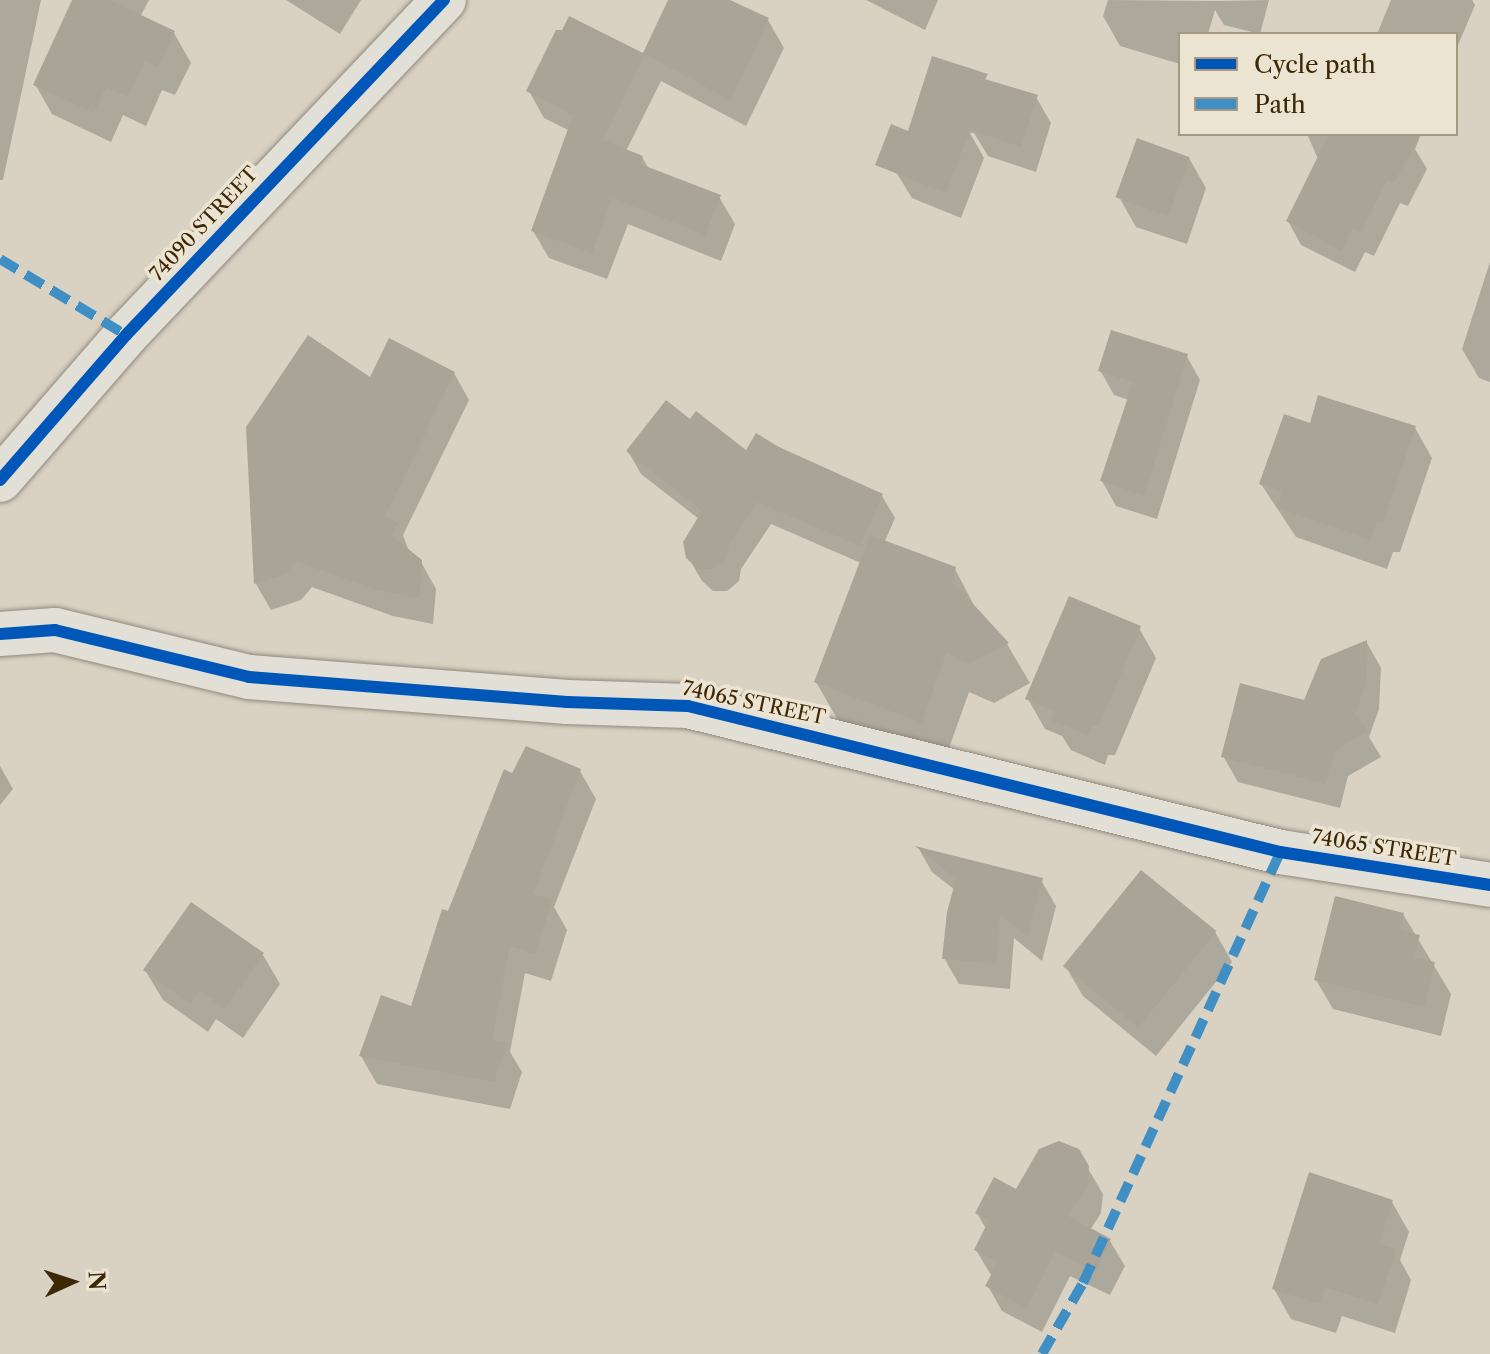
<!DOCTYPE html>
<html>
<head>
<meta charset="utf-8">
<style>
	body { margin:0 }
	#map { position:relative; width:1490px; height:1354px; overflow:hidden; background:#d9d2c3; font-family:"Libre Caslon Text",serif }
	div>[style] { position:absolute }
	.shadow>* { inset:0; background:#0003 }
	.building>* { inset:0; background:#aaa397; transform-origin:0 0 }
	.roads { filter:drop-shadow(0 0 2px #91897d) drop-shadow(0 0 2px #91897d) }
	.minor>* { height:44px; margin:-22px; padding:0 22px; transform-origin:22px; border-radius:22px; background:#e2dfd7 }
	.quiet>* { height:10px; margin-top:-5px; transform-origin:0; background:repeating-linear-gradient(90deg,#3f8fc5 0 20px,transparent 0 30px) }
	.cycleway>* { height:12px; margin:-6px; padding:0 6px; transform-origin:6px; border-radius:6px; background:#0057b8 }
	span { translate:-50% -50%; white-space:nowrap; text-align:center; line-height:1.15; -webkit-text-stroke:7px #ece4d3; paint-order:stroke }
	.street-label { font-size:20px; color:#3e2705 }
	.legend { position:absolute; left:1178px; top:32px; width:280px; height:104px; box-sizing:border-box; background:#ece4d3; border:2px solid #a69881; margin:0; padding:10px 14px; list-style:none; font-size:24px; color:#3e2705 }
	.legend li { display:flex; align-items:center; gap:16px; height:40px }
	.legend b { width:40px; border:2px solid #a69881 }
	.north { position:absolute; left:32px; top:1242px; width:80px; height:80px; -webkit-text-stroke:6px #ece4d3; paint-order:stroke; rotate:87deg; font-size:22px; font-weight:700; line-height:32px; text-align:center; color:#3e2705 }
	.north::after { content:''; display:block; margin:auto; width:28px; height:36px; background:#3e2705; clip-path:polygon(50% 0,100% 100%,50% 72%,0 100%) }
</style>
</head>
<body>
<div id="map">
	<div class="shadow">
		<div style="clip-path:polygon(0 0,41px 0,3px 180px,0 180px)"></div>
		<div style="clip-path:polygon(76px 0,149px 0,140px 17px,174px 33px,191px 63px,175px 95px,162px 90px,146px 126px,123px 115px,111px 142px,52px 114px,35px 84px)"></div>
		<div style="clip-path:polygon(286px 0,361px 0,340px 34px)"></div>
		<div style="clip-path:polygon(670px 0,726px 0,768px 20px,784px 48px,746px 126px,661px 81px,626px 151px,642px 157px,649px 169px,719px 197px,735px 224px,721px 261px,628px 224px,607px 279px,549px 258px,533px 231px,570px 131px,544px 118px,529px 91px,643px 56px)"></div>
		<div style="clip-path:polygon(866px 0,938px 0,925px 30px)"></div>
		<div style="clip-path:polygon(1108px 0,1218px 1px,1269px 0,1260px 34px,1224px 25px,1215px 10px,1208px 34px,1180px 34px,1180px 64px,1120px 46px,1103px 16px)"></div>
		<div style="clip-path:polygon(1391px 0,1472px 0,1475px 5px,1456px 50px,1456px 34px,1377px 34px)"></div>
		<div style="clip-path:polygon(1036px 97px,1051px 123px,1036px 172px,988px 156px,974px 133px,970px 133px,984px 158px,961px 218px,912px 198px,896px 172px,935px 100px)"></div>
		<div style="clip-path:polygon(1307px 134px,1421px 134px,1415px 149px,1427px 169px,1408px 206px,1400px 203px,1374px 256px,1365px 252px,1355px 272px,1301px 245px,1288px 221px,1318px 159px)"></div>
		<div style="clip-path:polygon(1189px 158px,1206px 188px,1187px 244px,1136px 227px,1119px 197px)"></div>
		<div style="clip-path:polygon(1490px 262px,1490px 382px,1479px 378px,1462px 349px)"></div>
		<div style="clip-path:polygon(1186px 355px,1200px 380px,1157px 519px,1116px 506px,1102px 481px,1129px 400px,1114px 395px,1100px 370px)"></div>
		<div style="clip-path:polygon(454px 373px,469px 400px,403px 535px,410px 554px,421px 562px,436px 589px,433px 624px,393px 616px,312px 587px,301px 600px,271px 610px,256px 584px,248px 428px,371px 380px)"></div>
		<div style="clip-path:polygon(690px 422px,746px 452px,778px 449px,882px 496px,895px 518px,885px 541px,955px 569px,977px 611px,1007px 644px,1030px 683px,994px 703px,969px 692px,944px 762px,839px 722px,816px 682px,861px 563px,771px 524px,741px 569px,739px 581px,727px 591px,713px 591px,702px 581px,688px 557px,699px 519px,641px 474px,628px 451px)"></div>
		<div style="clip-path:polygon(1311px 425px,1415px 428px,1432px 458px,1400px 552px,1393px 552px,1387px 569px,1296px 537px,1261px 484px)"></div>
		<div style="clip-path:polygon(1139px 628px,1156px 658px,1115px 755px,1108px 755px,1105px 765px,1071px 750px,1062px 736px,1045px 729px,1028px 699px)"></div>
		<div style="clip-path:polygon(1367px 643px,1381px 668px,1379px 709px,1369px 737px,1381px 757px,1348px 776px,1340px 808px,1238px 782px,1223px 756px,1305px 702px)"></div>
		<div style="clip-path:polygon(0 766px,13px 789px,0 805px)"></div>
		<div style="clip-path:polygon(580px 771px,596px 799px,554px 907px,567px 930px,551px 981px,525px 973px,510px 1052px,522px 1072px,510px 1109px,377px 1084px,361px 1056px,412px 1009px,450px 913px,513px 776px)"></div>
		<div style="clip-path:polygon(919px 849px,1041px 880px,1056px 906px,1042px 961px,1014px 938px,1010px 989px,959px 984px,944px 958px,955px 890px,932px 872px)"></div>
		<div style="clip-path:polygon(1403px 914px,1451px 994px,1441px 1036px,1333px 1009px,1316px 980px)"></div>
		<div style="clip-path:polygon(1215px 932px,1232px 962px,1156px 1056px,1083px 996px,1066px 967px)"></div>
		<div style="clip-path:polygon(263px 955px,280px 984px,243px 1038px,216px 1019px,208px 1032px,163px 1000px,145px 970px)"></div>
		<div style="clip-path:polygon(1077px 1150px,1103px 1194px,1101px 1213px,1090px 1230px,1110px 1241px,1125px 1266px,1110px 1295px,1070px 1276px,1042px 1332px,1002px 1311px,988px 1286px,991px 1275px,976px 1250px,986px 1229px,977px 1213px)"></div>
		<div style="clip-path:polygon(1392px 1202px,1409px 1232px,1400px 1260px,1411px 1280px,1395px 1333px,1342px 1316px,1336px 1333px,1291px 1319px,1274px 1289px)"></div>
	</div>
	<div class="building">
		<div style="clip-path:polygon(72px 0,109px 0,175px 31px,158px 67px,145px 61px,128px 97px,106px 87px,94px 113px,33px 85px)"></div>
		<div style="clip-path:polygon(668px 0,730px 0,769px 18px,731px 100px,645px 55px,603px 140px,643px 156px,640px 164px,721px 195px,705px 235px,612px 198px,592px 253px,531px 231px,573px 115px,526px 91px,556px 30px,562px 30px,569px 16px,643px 53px)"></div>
		<div style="clip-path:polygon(932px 56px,988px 74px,985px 79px,1038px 95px,1021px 147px,970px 130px,946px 193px,875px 165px,891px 124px,908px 131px)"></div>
		<div style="clip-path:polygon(1329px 134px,1420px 134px,1394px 183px,1387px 180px,1361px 233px,1352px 229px,1341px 250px,1286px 221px)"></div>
		<div style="left:1137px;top:138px;width:56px;height:63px;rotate:20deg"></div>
		<div style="clip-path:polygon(1111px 330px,1188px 354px,1144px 496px,1100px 481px,1133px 382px,1098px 371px)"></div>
		<div style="clip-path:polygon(308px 335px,370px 377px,389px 338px,455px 372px,385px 516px,398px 523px,392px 536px,422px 560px,419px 598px,376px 590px,296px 561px,286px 574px,254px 584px,246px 427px)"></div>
		<div style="clip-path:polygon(1318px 395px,1416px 426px,1383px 523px,1376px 523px,1370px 540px,1276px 507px,1282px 492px,1259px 484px,1284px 414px,1310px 423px)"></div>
		<div style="clip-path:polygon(666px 400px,690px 419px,696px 411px,746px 450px,756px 433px,779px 447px,883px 494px,860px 546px,757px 502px,729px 546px,727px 558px,714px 569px,698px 569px,686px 558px,683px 542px,702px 511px,626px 451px)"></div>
		<div style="clip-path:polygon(870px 535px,956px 567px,952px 581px,1009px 643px,970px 664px,946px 653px,922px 723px,814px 682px)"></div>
		<div style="clip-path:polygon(1069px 596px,1141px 626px,1099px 726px,1092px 726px,1088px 736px,1051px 720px,1054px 711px,1025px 699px)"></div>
		<div style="clip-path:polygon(1367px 640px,1366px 683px,1355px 714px,1368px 731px,1335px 751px,1326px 784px,1221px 757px,1240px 683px,1304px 700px,1321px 659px)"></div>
		<div style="clip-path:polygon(526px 746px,581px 769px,533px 894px,552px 900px,535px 954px,510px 946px,492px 1040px,507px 1043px,494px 1082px,359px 1056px,381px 995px,411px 1006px,442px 909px,448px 911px,504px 769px,512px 773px)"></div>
		<div style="clip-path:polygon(915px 846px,1043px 878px,1028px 937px,1000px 915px,996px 964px,942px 959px,947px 912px,956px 879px)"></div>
		<div style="left:1141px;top:870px;width:97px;height:124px;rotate:39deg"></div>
		<div style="clip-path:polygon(1335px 896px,1404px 913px,1400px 930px,1420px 935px,1414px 958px,1435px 962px,1424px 1007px,1314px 980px)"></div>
		<div style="clip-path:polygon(191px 902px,264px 953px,225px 1009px,199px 990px,190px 1004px,143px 970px)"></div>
		<div style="clip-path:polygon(1059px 1141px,1079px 1149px,1089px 1166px,1087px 1186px,1068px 1216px,1111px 1239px,1095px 1271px,1055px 1252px,1027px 1308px,985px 1286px,998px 1262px,974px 1250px,989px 1220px,975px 1213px,994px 1177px,1016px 1189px,1039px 1149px)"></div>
		<div style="clip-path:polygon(1309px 1172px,1393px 1200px,1379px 1244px,1396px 1249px,1378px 1304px,1325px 1287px,1319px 1304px,1272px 1289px)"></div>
	</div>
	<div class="roads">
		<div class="minor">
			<div style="left:0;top:480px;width:192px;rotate:-49deg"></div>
			<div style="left:126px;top:335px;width:462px;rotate:-46.5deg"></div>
			<div style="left:0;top:634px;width:55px;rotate:-4.2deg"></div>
			<div style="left:55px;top:630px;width:200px;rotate:13.6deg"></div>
			<div style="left:249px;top:677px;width:319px;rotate:4.5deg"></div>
			<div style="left:567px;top:702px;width:121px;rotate:1.9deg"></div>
			<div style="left:688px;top:706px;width:610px;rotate:13.85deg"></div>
			<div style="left:1280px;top:852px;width:213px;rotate:8.9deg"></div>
		</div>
	</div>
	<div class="quiet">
		<div style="left:0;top:259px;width:147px;rotate:31.1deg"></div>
		<div style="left:1042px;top:1354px;width:82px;rotate:-60deg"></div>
		<div style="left:1083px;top:1283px;width:474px;rotate:-65.4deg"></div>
	</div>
	<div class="cycleway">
		<div style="left:0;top:480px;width:192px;rotate:-49deg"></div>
		<div style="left:126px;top:335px;width:462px;rotate:-46.5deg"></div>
		<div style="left:0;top:634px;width:55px;rotate:-4.2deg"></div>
		<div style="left:55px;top:630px;width:200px;rotate:13.6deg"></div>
		<div style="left:249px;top:677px;width:319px;rotate:4.5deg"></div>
		<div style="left:567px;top:702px;width:121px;rotate:1.9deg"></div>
		<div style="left:688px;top:706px;width:610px;rotate:13.85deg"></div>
		<div style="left:1280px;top:852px;width:213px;rotate:8.9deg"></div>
	</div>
	<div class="street-label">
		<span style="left:204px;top:224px;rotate:-47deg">74090 STREET</span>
		<span style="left:754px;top:703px;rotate:12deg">74065 STREET</span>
		<span style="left:1384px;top:848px;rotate:9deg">74065 STREET</span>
	</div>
	<ul class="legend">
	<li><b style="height:10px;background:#0057b8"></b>Cycle path</li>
	<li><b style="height:10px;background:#3f8fc5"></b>Path</li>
	</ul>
	<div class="north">N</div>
</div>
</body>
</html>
